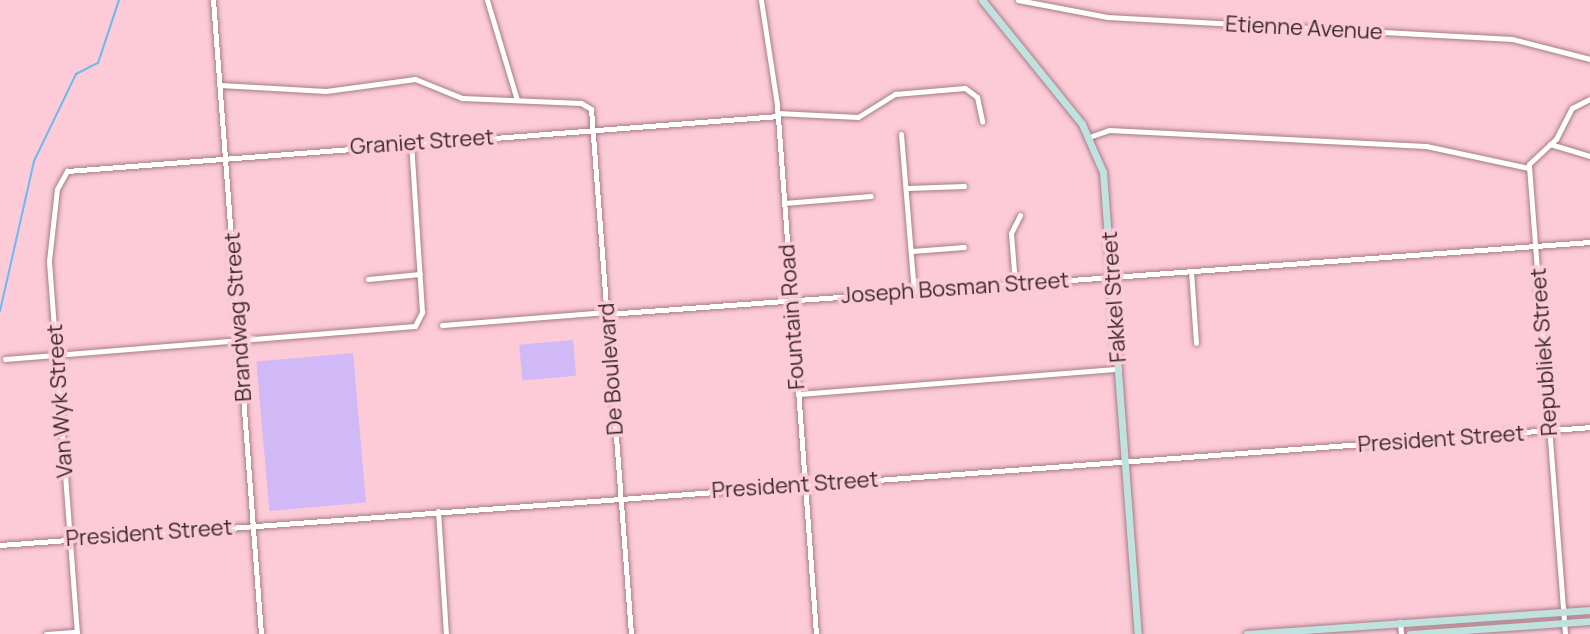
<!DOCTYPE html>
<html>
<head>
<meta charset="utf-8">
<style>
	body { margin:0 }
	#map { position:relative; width:1590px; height:634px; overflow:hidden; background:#fccbd7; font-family:Manrope,sans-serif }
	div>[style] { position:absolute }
	.green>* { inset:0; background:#d1b8f7; transform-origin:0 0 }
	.stream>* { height:2px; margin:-1px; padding:0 1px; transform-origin:1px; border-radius:1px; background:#6ab9f4 }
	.roads { filter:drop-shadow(0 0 2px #a87c87) drop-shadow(0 0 2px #a87c87) }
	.street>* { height:5px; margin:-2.5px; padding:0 2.5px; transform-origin:2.5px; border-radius:2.5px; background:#fff }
	.secondary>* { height:7px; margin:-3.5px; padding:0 3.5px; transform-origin:3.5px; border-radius:3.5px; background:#c0e2de }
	span { translate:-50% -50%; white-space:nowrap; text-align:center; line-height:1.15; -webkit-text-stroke:7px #fccbd7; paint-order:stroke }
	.street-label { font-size:22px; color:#3a282c }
</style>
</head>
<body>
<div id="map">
	<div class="green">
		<div style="left:573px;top:340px;width:36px;height:54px;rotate:85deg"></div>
		<div style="left:353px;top:353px;width:150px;height:97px;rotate:85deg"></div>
	</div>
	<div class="stream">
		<div style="left:0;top:311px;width:154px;rotate:-77.2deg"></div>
		<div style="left:34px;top:161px;width:97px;rotate:-64.2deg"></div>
		<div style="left:76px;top:74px;width:25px;rotate:-27deg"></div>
		<div style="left:98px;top:63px;width:66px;rotate:-71.6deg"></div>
	</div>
	<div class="roads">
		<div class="street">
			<div style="left:213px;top:0;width:636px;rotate:85.67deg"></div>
			<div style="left:487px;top:0;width:104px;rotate:73.3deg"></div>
			<div style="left:761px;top:0;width:105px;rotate:81.3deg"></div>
			<div style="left:777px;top:104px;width:531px;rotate:85.79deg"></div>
			<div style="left:1018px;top:0;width:91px;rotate:10.8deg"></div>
			<div style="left:1107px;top:17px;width:406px;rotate:3.1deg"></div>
			<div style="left:1512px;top:39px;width:81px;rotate:14.4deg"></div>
			<div style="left:220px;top:85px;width:106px;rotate:3.2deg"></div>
			<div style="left:326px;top:91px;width:90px;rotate:-7.7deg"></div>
			<div style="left:415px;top:79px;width:51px;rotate:22deg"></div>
			<div style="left:462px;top:98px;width:119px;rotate:2.4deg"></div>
			<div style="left:581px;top:103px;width:12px;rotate:31deg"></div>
			<div style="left:591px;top:109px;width:527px;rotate:85.64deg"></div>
			<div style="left:777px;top:113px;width:81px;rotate:2.8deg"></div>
			<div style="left:858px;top:117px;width:44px;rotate:-31.9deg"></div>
			<div style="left:895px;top:94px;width:70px;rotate:-4.9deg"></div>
			<div style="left:965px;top:88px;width:15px;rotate:37deg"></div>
			<div style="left:977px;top:97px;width:25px;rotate:78deg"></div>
			<div style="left:901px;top:134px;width:158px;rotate:85.3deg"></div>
			<div style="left:1089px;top:137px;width:21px;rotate:-19deg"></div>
			<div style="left:1109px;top:130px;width:317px;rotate:2.9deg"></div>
			<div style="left:1426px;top:146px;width:105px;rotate:12.1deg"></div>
			<div style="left:1550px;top:144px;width:42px;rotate:16.7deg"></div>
			<div style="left:907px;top:188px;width:57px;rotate:-2deg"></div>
			<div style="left:784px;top:203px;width:87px;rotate:-4.6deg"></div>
			<div style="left:912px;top:251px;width:52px;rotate:-4.4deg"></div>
			<div style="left:1191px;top:271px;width:72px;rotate:86deg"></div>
			<div style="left:368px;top:279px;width:52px;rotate:-5.5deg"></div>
			<div style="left:1015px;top:284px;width:51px;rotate:-94.5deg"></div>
			<div style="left:1011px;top:233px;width:20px;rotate:-63deg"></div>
			<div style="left:607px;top:314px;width:986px;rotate:-4.19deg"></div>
			<div style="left:442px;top:325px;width:166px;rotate:-4.5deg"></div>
			<div style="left:5px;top:359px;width:411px;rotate:-4.6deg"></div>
			<div style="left:415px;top:326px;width:16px;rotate:-63deg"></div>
			<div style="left:422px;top:312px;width:169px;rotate:-93.7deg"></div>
			<div style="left:798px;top:394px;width:322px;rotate:-4.5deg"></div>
			<div style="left:438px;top:511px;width:123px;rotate:86.3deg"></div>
			<div style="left:0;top:545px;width:1594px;rotate:-4.24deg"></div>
			<div style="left:1400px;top:622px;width:12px;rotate:85deg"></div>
			<div style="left:46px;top:634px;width:31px;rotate:-4deg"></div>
			<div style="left:77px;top:634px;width:374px;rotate:-94.3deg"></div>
			<div style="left:49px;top:261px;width:72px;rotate:-83.7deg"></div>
			<div style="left:57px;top:189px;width:21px;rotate:-61deg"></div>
			<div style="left:67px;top:171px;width:713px;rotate:-4.42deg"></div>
			<div style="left:1565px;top:634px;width:471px;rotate:-94.4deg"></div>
			<div style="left:1529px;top:164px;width:37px;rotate:-43deg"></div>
			<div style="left:1556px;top:139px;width:35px;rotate:-63deg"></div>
			<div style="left:1572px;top:108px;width:20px;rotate:-27deg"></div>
		</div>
		<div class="secondary">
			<div style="left:982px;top:0;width:159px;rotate:51.1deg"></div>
			<div style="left:1082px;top:124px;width:52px;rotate:66.4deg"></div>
			<div style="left:1103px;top:172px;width:463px;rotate:85.7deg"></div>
			<div style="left:1247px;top:634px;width:344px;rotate:-4deg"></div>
			<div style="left:1410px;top:634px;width:180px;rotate:-4.1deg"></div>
		</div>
	</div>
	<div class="street-label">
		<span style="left:1304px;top:28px;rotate:3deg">Etienne Avenue</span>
		<span style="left:422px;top:142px;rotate:-4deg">Graniet Street</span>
		<span style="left:955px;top:288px;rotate:-4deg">Joseph Bosman Street</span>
		<span style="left:1114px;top:297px;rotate:-94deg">Fakkel Street</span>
		<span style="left:238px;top:317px;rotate:-94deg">Brandwag Street</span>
		<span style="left:792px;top:317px;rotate:-94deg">Fountain Road</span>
		<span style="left:1544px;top:352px;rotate:-94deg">Republiek Street</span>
		<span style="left:611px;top:369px;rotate:-94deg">De Boulevard</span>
		<span style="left:60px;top:401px;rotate:-94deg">Van Wyk Street</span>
		<span style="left:1441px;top:439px;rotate:-4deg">President Street</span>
		<span style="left:795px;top:485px;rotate:-4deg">President Street</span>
		<span style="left:149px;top:533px;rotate:-4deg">President Street</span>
	</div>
</div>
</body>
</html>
